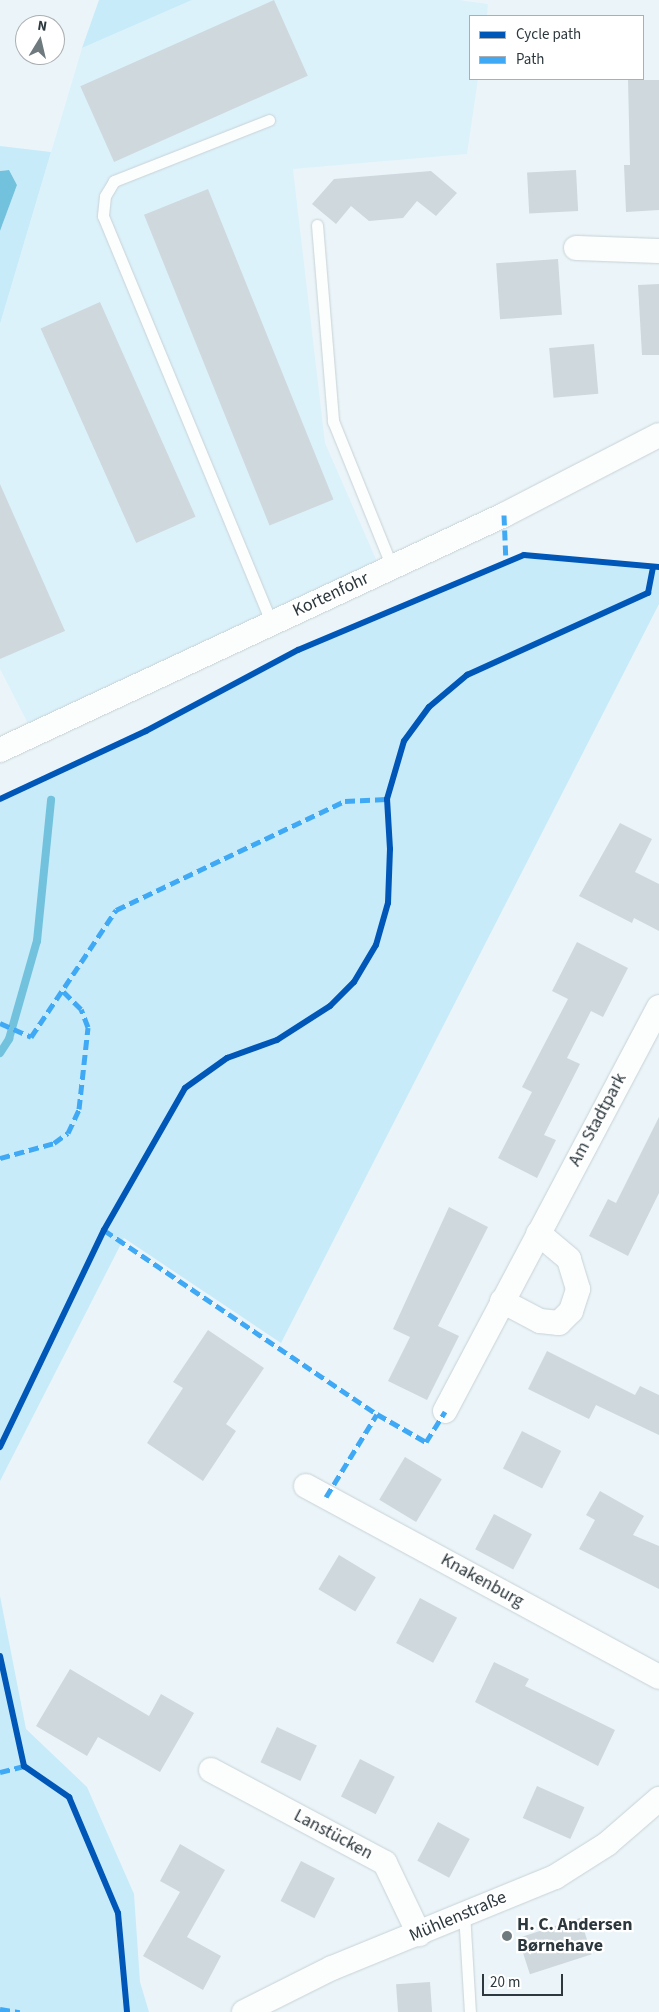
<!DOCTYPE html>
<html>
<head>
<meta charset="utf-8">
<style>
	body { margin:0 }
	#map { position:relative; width:659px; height:2012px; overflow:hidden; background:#ebf5f9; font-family:"Source Sans 3",sans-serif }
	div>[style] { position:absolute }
	.built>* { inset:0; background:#dcf2fb }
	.green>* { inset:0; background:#c7ebf9 }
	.water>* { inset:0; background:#72c2dd }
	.stream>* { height:8px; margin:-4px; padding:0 4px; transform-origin:4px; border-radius:4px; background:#72c2dd }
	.building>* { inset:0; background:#ced8dd; transform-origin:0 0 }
	.roads { filter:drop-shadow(0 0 1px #c8d2d6) drop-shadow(0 0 1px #c8d2d6) }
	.lane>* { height:11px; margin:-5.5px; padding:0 5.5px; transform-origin:5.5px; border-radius:5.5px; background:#fcfefe }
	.street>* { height:24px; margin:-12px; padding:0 12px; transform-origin:12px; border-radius:12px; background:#fcfefe }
	.quiet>* { height:5px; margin-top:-2.5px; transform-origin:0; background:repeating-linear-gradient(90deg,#3fa9f5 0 10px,transparent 0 15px) }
	.cycleway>* { height:6px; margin:-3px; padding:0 3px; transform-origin:3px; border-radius:3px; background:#0057b8 }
	.dots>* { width:14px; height:14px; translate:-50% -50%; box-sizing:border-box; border:2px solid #fff; border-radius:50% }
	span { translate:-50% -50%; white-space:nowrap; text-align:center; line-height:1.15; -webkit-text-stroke:4.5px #fff; paint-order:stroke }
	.street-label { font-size:18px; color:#2c383d }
	.poi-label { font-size:18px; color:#2c383d; font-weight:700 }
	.left { translate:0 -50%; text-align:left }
	.legend { position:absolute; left:469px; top:15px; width:175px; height:65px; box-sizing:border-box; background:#fff; border:1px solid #abafb1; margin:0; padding:6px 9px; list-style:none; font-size:15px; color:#2c383d }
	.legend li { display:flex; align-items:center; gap:10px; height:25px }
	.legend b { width:25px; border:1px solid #abafb1 }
	.north { position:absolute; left:15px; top:15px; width:50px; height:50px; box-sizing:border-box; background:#fff; border:1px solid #abafb1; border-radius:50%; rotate:9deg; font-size:14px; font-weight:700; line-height:20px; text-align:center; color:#2c383d }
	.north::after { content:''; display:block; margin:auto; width:18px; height:22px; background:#6f7a7f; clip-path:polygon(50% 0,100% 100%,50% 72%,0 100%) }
	.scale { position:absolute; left:482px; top:1974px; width:81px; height:22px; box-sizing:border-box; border:2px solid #2c383d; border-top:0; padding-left:6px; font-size:15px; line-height:18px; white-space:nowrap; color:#2c383d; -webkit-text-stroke:4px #fff; paint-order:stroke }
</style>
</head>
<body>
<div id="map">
	<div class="built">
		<div style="clip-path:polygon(192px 0,459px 0,488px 4px,487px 16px,470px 16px,470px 79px,478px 79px,467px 154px,293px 169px,325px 443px,386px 582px,39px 745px,0 669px,0 324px,82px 48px)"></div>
	</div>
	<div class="green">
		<div style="clip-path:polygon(99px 0,192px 0,82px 48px)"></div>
		<div style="clip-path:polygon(0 146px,51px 152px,0 324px,0 231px,17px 185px,9px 170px,0 171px)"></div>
		<div style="clip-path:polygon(524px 555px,659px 567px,659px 604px,281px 1343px,124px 1238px,0 1481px,0 799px,146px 731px,298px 650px)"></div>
		<div style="clip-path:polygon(0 1596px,26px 1729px,87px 1787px,134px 1894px,140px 1982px,149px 2012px,0 2012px)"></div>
	</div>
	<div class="water">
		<div style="clip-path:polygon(9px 170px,17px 185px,0 231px,0 171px)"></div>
	</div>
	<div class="stream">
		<div style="left:0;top:1053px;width:17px;rotate:-57deg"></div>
		<div style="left:9px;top:1039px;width:102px;rotate:-74.1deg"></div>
		<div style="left:37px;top:941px;width:142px;rotate:-84.3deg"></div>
	</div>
	<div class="building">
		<div style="left:274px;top:0;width:83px;height:212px;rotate:66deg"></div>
		<div style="clip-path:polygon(628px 80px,659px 80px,659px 210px,626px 212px,624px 165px,630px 165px)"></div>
		<div style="left:576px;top:170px;width:41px;height:49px;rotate:87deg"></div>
		<div style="clip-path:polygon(431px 171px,457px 193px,436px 216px,417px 201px,403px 218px,369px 221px,351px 206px,336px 224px,312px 204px,334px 179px)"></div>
		<div style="left:208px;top:189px;width:335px;height:69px;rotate:68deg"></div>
		<div style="left:558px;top:259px;width:56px;height:62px;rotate:86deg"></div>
		<div style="clip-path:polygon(659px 284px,659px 355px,642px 355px,638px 285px)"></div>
		<div style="left:100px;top:302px;width:235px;height:65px;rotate:66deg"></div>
		<div style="left:594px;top:344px;width:50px;height:45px;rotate:85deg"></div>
		<div style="clip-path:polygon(0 484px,65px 631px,0 659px)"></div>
		<div style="clip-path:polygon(620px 823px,652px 839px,635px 872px,659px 884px,659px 931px,634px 918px,632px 923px,579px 896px)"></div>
		<div style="clip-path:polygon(577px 942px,628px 968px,603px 1017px,591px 1011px,567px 1058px,580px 1064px,544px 1135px,556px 1140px,537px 1178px,498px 1158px,532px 1092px,522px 1087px,568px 999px,552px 991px)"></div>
		<div style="clip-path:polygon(659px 1117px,659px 1193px,628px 1256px,589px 1236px,608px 1199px,616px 1203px)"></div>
		<div style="clip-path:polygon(449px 1207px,488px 1227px,438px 1326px,459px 1336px,427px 1400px,388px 1381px,410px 1337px,393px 1329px)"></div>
		<div style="clip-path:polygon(208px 1330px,264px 1368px,226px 1424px,236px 1431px,203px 1481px,147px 1443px,183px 1388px,173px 1382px)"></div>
		<div style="clip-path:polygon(547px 1351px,635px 1395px,640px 1386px,659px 1395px,659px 1435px,596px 1405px,589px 1419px,528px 1389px)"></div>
		<div style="left:522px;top:1431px;width:44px;height:42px;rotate:27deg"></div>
		<div style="left:405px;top:1457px;width:43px;height:50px;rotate:31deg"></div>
		<div style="clip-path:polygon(600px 1491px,644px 1516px,633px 1535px,659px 1546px,659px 1589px,579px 1549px,595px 1520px,586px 1515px)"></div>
		<div style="left:494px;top:1514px;width:43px;height:40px;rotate:28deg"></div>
		<div style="left:339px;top:1555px;width:43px;height:40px;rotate:31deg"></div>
		<div style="left:420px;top:1598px;width:42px;height:51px;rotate:28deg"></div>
		<div style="clip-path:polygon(494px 1662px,529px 1679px,525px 1686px,615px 1730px,598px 1766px,475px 1702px)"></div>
		<div style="clip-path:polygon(70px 1669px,149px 1716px,161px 1694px,194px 1713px,160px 1772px,98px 1737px,87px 1756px,36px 1726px)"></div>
		<div style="left:277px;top:1727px;width:44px;height:39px;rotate:25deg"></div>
		<div style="left:360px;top:1759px;width:39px;height:42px;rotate:27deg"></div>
		<div style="left:537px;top:1786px;width:52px;height:35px;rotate:24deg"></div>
		<div style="left:438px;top:1822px;width:36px;height:44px;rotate:28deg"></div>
		<div style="clip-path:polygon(180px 1844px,225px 1870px,187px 1937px,221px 1956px,203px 1990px,143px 1956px,180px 1892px,160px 1881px)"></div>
		<div style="left:301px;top:1861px;width:38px;height:45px;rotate:27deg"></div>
		<div style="left:580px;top:1918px;width:38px;height:65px;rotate:72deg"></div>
		<div style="left:430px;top:1982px;width:30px;height:34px;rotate:86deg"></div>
	</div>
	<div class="roads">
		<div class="lane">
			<div style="left:269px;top:120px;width:167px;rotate:158.5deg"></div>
			<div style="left:114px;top:181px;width:17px;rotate:121deg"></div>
			<div style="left:105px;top:196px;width:20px;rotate:96deg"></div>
			<div style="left:103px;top:216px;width:441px;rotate:67.5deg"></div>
			<div style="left:317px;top:225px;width:197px;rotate:85.3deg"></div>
			<div style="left:333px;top:421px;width:157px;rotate:68deg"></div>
			<div style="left:464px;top:1912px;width:100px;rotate:86.6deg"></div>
		</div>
		<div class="street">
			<div style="left:576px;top:248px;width:83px;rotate:2.1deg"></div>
			<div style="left:0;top:750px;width:556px;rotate:-25deg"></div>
			<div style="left:504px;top:515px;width:174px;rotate:-27.3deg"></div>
			<div style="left:502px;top:1301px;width:43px;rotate:27.8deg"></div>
			<div style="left:540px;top:1321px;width:19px;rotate:6deg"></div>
			<div style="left:559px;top:1323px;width:17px;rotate:-45deg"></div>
			<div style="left:571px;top:1311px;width:23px;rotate:-72deg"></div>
			<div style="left:578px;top:1289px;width:31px;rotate:-107deg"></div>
			<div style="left:569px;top:1259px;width:40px;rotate:-140deg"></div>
			<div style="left:445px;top:1411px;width:457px;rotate:-62.1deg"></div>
			<div style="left:306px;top:1486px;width:401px;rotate:28.4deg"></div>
			<div style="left:211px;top:1770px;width:197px;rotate:28.1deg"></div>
			<div style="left:385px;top:1863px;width:79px;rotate:64.4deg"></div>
			<div style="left:244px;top:2012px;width:98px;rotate:-26.6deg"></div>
			<div style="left:332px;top:1968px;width:241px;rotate:-22.2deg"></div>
			<div style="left:555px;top:1877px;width:62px;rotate:-32.4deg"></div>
			<div style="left:607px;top:1844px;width:69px;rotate:-40.9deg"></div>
		</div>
	</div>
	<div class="quiet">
		<div style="left:504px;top:515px;width:48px;rotate:87.6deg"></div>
		<div style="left:0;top:1023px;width:34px;rotate:24deg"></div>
		<div style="left:31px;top:1037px;width:153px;rotate:-56.2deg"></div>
		<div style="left:116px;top:910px;width:254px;rotate:-25.5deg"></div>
		<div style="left:345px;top:801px;width:42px;rotate:-2.7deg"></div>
		<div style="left:0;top:1158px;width:56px;rotate:-15.5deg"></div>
		<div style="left:54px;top:1143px;width:17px;rotate:-36deg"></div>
		<div style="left:68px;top:1133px;width:26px;rotate:-65deg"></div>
		<div style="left:79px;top:1109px;width:82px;rotate:-83.7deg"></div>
		<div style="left:88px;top:1027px;width:19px;rotate:-111deg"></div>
		<div style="left:81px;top:1009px;width:27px;rotate:-135deg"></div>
		<div style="left:104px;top:1230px;width:329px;rotate:34deg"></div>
		<div style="left:377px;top:1414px;width:56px;rotate:29.7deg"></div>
		<div style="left:426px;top:1442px;width:36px;rotate:-58deg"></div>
		<div style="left:326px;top:1497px;width:97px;rotate:-58.4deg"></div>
		<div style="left:0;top:1772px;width:25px;rotate:-14deg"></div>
		<div style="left:0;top:2009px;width:20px;rotate:9deg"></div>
	</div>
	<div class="cycleway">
		<div style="left:0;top:799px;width:161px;rotate:-25deg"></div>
		<div style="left:146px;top:731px;width:172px;rotate:-28.1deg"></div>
		<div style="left:298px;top:650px;width:245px;rotate:-22.8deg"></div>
		<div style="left:524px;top:555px;width:136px;rotate:5.1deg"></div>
		<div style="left:0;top:1447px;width:241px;rotate:-64.4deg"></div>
		<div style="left:104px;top:1230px;width:163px;rotate:-60.3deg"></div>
		<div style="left:185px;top:1088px;width:52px;rotate:-35.5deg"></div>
		<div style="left:227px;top:1058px;width:53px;rotate:-19.8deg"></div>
		<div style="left:277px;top:1040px;width:63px;rotate:-32.7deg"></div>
		<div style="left:330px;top:1006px;width:34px;rotate:-45deg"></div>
		<div style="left:354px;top:982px;width:43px;rotate:-59.3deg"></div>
		<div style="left:376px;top:945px;width:44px;rotate:-74.1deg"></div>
		<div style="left:388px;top:903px;width:54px;rotate:-87.9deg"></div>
		<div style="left:390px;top:849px;width:50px;rotate:-93.4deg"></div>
		<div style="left:387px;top:799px;width:60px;rotate:-73.7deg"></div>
		<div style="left:404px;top:741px;width:42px;rotate:-53.7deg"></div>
		<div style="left:429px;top:707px;width:50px;rotate:-40.1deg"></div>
		<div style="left:467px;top:675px;width:199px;rotate:-24.4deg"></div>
		<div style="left:648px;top:593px;width:26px;rotate:-79deg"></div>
		<div style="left:0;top:1656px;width:113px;rotate:77.7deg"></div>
		<div style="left:24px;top:1766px;width:55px;rotate:34.6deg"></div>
		<div style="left:69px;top:1797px;width:126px;rotate:67.1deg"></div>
		<div style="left:118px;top:1913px;width:99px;rotate:84.8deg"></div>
	</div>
	<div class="dots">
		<div style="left:507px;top:1936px;background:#6f7a7f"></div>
	</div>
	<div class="street-label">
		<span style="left:331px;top:595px;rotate:-25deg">Kortenfohr</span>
		<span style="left:598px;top:1120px;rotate:-62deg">Am Stadtpark</span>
		<span style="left:482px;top:1581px;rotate:29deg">Knakenburg</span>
		<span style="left:333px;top:1835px;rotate:28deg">Lanstücken</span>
		<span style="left:458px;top:1917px;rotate:-23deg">Mühlenstraße</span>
	</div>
	<div class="poi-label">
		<span class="left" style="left:517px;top:1936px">H. C. Andersen<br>Børnehave</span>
	</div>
	<ul class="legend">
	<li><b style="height:6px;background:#0057b8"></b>Cycle path</li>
	<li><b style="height:6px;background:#3fa9f5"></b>Path</li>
	</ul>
	<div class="north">N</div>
	<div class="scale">20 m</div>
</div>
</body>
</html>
